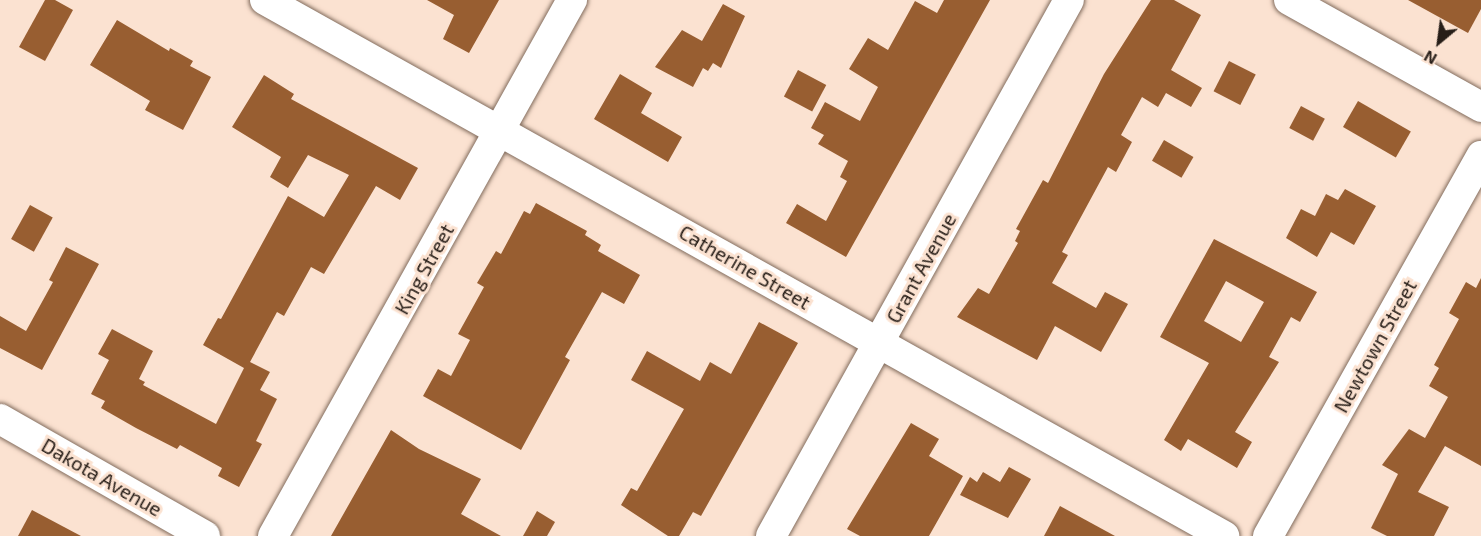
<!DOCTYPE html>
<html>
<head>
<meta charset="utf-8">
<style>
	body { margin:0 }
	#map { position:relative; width:1481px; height:536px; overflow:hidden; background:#fbe2d1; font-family:"Exo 2",sans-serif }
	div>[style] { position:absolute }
	.building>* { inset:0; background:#985e31; transform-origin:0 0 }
	.roads { filter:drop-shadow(0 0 2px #826c5d) drop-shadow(0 0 2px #826c5d) }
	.street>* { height:30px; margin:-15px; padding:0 15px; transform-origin:15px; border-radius:15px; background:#fff }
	span { translate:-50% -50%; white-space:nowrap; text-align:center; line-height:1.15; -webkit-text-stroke:6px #fbe2d1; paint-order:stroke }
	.street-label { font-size:20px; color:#271e18 }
	.north { position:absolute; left:1409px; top:12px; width:60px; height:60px; -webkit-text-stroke:4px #fbe2d1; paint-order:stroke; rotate:209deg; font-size:16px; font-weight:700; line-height:24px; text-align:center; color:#271e18 }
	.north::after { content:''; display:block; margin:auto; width:21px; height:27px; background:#271e18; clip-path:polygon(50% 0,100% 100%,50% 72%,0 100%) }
</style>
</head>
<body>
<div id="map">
	<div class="building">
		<div style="clip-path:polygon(45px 0,55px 0,73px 10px,45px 61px,19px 47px)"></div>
		<div style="clip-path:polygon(427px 0,499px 0,469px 53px,443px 39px,454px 15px)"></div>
		<div style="clip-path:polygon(944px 0,990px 0,846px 257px,786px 223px,797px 204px,826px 221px,847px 181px,840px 177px,848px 161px,818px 144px,824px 135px,811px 128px,825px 102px,860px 121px,878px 87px,849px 69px,868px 38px,888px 50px,915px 1px,937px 13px)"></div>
		<div style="clip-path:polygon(1151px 0,1174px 0,1201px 15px,1171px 70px,1202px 88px,1191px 107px,1166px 93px,1158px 107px,1142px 97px,1121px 135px,1132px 142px,1116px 172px,1108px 167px,1062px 252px,1068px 255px,1052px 283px,1096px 308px,1105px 292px,1128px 304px,1101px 352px,1055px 326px,1037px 360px,957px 317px,978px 288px,989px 294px,1018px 243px,1015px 241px,1020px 231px,1016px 229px,1043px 180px,1048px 183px,1104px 74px)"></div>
		<div style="clip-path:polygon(1408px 0,1481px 0,1481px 9px,1468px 33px)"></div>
		<div style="clip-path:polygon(723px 4px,745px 16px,721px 68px,713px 63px,708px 71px,703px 68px,693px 87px,655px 67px,682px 30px,702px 41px)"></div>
		<div style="clip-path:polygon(117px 20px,169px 51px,170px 48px,193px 61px,190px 66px,211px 77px,183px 130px,145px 110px,150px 101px,90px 65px)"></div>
		<div style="left:1229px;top:61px;width:30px;height:34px;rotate:27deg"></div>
		<div style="left:798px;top:70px;width:32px;height:30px;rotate:28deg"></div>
		<div style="clip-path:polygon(620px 74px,652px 93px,641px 113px,682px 137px,668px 162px,594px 119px)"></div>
		<div style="clip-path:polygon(264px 75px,294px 94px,291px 99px,418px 168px,400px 200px,376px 186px,324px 274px,311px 267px,284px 316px,277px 312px,250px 362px,270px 372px,260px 390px,277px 399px,256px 441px,262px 444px,239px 487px,218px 476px,222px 468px,180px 445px,177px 449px,136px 428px,101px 408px,105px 401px,91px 394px,109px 360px,98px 354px,112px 329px,153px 351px,139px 379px,145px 382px,143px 385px,216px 424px,244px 368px,203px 345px,218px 318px,221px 319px,288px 196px,324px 217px,349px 175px,308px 155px,288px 188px,270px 177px,281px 157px,232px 127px)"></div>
		<div style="left:1358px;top:101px;width:61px;height:30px;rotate:30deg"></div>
		<div style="left:1301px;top:106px;width:27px;height:25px;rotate:28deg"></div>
		<div style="left:1164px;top:140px;width:34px;height:24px;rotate:30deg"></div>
		<div style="clip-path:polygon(1345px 189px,1376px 206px,1354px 245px,1331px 232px,1317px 257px,1286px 238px,1301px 209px,1315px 216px,1326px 194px,1338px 200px)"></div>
		<div style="clip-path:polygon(536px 203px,587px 231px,585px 235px,601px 245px,598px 251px,640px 275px,624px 304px,602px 292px,565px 357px,570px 360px,521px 450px,423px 396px,438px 369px,451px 376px,470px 340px,458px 334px,484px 287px,477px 283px,496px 251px,501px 254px,524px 211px,530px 214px)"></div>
		<div style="left:30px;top:205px;width:26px;height:39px;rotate:29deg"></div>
		<div style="clip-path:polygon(evenodd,1214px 239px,1317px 292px,1300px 322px,1291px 317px,1269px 357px,1279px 362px,1235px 432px,1252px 442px,1237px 468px,1188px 439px,1181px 451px,1164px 440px,1209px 363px,1160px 337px,1214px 239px,1226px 281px,1264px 302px,1241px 342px,1204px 321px,1226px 281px)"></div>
		<div style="clip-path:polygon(66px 247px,99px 264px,42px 370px,0 348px,0 316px,26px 331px,53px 282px,49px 280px)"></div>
		<div style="clip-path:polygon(1481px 278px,1481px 466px,1445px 446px,1418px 492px,1449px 507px,1434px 536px,1387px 536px,1371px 528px,1398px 474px,1382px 465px,1409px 429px,1425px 438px,1448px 397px,1429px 386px,1439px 368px,1434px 365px,1459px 319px,1449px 313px,1466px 282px,1476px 288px)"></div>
		<div style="clip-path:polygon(759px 322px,798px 343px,701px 516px,693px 512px,679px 536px,668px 536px,621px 505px,631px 488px,637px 491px,684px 409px,631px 380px,647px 351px,700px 381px,710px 362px,731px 374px)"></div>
		<div style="clip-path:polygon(911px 423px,939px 439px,929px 456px,963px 476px,929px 536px,860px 536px,847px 529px)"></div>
		<div style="clip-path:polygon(391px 430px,419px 449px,481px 479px,461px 514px,501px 536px,331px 536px)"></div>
		<div style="clip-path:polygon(1009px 467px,1031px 479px,1008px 518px,960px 495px,970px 477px,977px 482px,983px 472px,1000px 482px)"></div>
		<div style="clip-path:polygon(1060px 506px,1115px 536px,1044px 536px)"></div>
		<div style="clip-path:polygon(32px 510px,81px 536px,18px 536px)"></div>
		<div style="clip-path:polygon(537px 511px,555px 522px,547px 536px,523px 536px)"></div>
	</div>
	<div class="roads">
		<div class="street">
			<div style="left:265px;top:0;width:1099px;rotate:29.2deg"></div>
			<div style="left:1289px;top:0;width:220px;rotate:29.1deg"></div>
			<div style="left:0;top:419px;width:236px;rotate:29.7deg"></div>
			<div style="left:273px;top:536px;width:614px;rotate:-60.85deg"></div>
			<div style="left:771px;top:536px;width:613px;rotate:-60.93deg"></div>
			<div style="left:1268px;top:536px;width:436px;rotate:-60.7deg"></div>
		</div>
	</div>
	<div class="street-label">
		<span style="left:745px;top:267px;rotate:30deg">Catherine Street</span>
		<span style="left:921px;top:268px;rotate:-61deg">Grant Avenue</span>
		<span style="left:424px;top:269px;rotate:-61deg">King Street</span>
		<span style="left:1375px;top:346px;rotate:-61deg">Newtown Street</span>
		<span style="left:102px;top:477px;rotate:30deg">Dakota Avenue</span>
	</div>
	<div class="north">N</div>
</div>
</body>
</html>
